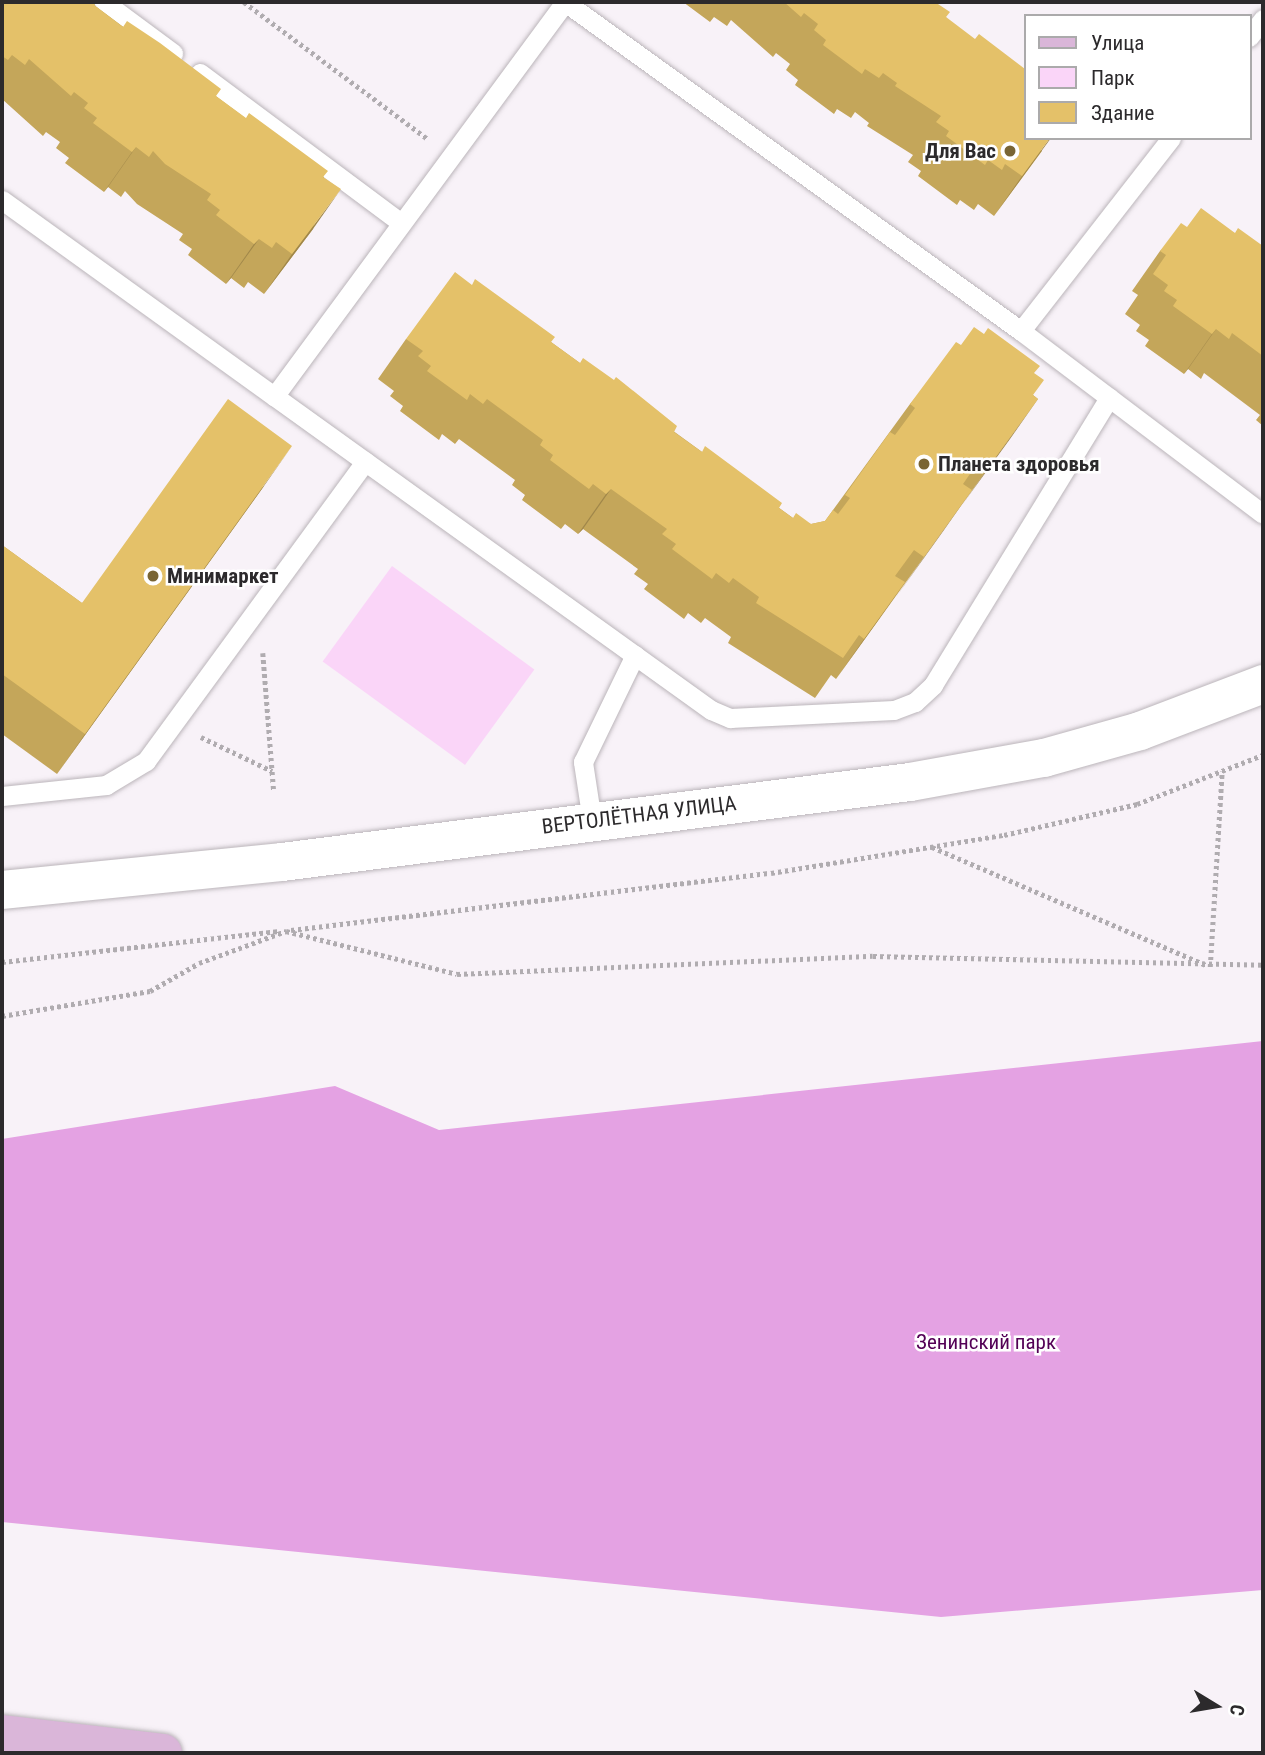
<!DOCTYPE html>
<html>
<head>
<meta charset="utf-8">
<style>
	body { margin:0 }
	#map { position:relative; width:1265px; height:1755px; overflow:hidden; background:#f8f2f8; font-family:"Roboto Condensed",sans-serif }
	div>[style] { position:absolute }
	.green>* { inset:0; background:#fad5f8; transform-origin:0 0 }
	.forest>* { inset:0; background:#e4a2e3 }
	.path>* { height:4.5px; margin-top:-2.25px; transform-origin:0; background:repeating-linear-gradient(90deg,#b0acb0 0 3.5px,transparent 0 7px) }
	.roads { filter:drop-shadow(0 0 2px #bbb5ba) drop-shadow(0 0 2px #bbb5ba) }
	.service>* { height:19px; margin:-9.5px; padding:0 9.5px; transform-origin:9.5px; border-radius:9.5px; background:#fff }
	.tertiary>* { height:38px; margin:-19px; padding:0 19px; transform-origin:19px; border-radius:19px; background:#fff }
	.primary>* { height:38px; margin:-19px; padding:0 19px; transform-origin:19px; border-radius:19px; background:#dab6d9 }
	.wall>* { inset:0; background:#c4a65a }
	.shaded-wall>* { inset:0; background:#a0874a }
	.building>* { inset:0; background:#e4c169 }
	.dots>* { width:19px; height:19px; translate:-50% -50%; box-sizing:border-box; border:4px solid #fff; border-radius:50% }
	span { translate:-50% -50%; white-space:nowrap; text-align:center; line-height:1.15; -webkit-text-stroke:5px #fff; paint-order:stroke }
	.poi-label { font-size:21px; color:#2c2a2c; font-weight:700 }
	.right { translate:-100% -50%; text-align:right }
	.left { translate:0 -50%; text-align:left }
	.street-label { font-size:21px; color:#2c2a2c }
	.park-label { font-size:21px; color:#530055 }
	.frame { position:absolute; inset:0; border:4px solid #2c2a2c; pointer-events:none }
	.legend { position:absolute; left:1024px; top:14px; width:228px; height:126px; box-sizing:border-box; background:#fff; border:2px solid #abaaab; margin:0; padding:9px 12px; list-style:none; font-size:21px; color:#2c2a2c }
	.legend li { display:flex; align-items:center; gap:14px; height:35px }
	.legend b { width:35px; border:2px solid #abaaab }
	.north { position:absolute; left:1181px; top:1671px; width:70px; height:70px; -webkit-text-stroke:5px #fff; paint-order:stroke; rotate:101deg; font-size:19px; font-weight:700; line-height:28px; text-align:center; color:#2c2a2c }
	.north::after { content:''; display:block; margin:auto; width:24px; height:32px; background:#2c2a2c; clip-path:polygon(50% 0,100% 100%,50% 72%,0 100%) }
</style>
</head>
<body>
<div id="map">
	<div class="green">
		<div style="left:392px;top:566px;width:176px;height:118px;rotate:36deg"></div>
	</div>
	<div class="forest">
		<div style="clip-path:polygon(1263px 1041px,1263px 1590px,941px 1617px,2px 1522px,2px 1139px,335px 1086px,439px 1130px)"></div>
	</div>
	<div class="path">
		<div style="left:244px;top:2px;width:229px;rotate:36.7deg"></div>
		<div style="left:263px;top:653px;width:139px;rotate:85.5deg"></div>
		<div style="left:201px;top:737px;width:79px;rotate:25.6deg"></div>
		<div style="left:932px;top:847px;width:298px;rotate:23.3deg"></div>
		<div style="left:291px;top:930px;width:483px;rotate:-6.8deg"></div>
		<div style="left:771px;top:873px;width:236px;rotate:-9.3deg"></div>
		<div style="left:1004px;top:835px;width:137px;rotate:-13.1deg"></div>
		<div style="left:1137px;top:804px;width:135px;rotate:-21.3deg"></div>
		<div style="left:2px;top:962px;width:279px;rotate:-6.4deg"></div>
		<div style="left:1210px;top:967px;width:196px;rotate:-86.5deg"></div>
		<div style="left:2px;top:1016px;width:150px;rotate:-9.6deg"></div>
		<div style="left:150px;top:991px;width:56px;rotate:-29.7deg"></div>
		<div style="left:199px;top:963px;width:93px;rotate:-20.2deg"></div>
		<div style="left:286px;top:931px;width:176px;rotate:14.1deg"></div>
		<div style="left:457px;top:974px;width:416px;rotate:-2.5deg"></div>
		<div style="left:873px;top:956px;width:390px;rotate:1.3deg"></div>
	</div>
	<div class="roads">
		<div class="service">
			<div style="left:104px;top:2px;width:86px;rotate:36.5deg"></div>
			<div style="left:565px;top:2px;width:490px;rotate:126.4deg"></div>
			<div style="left:274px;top:396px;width:538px;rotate:35.7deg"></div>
			<div style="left:711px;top:710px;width:21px;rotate:23deg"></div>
			<div style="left:730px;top:718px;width:164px;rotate:-2.8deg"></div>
			<div style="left:894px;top:710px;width:22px;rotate:-21deg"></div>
			<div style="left:915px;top:702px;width:25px;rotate:-43deg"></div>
			<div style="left:933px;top:685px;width:337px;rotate:-58.5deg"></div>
			<div style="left:565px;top:2px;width:562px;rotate:35.81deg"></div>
			<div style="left:1249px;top:37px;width:23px;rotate:-52deg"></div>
			<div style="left:200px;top:73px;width:251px;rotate:36.7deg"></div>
			<div style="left:1171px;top:138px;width:244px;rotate:127.9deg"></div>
			<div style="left:1021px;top:331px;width:303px;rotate:37.1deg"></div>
			<div style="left:2px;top:200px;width:335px;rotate:35.8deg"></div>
			<div style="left:2px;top:796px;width:105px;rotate:-6deg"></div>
			<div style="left:106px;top:785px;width:47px;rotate:-31deg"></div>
			<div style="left:146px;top:761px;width:371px;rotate:-53.8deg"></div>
			<div style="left:592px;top:821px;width:60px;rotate:-98.7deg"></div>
			<div style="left:583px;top:762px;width:119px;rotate:-64.1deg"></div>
		</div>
		<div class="tertiary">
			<div style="left:2px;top:890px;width:281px;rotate:-5.7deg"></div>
			<div style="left:282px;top:862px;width:633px;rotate:-7.26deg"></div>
			<div style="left:910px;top:782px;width:136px;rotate:-10.2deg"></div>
			<div style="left:1044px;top:758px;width:100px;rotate:-15.7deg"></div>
			<div style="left:1140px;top:731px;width:132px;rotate:-20.9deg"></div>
		</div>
		<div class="primary">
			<div style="left:2px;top:1734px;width:162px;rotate:6.7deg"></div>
		</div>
	</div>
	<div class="wall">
		<div style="clip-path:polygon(2px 2px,97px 2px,94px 5px,324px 177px,313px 229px,264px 294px,248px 282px,244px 288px,231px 278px,226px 284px,188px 255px,192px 249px,179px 240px,183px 234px,137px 204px,125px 191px,121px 197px,108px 187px,104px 192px,65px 163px,69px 158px,56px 148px,60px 142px,46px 132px,43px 136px,2px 99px)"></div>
		<div style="clip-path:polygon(683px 2px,935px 2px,1042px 151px,994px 216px,978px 204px,974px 210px,960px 200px,957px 205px,918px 176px,921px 171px,908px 162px,913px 155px,867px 126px,869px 123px,855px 112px,851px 118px,837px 109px,834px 114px,795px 85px,798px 80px,786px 70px,790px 64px,776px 53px,773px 57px,731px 20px,727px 26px,714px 17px,710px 22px)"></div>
		<div style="clip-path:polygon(1187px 227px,1235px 233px,1263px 246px,1263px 426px,1256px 420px,1260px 415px,1204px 373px,1201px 379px,1188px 369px,1184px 374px,1145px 346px,1149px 340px,1136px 331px,1140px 325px,1125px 314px,1138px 295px,1132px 291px,1160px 251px)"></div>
		<div style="clip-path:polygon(406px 339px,551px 342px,793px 518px,811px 524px,825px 521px,910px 404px,961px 345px,1034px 373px,1033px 395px,1038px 399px,836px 679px,831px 675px,815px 698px,728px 643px,731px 637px,705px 618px,701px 623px,688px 613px,684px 619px,644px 589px,648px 584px,634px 574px,638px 569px,583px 529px,578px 534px,565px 524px,561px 529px,522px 500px,525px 495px,512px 485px,515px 480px,459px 439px,455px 444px,442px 434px,439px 440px,400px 411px,403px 406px,390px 396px,394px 391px,378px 379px)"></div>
		<div style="clip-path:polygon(264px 486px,57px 774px,2px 734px,2px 545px,82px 603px)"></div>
	</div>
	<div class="shaded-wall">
		<div style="clip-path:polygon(1050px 138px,1051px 138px,994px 216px,1022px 176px)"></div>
		<div style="clip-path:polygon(136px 147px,108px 187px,104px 192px,132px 152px)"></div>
		<div style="clip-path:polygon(341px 189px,313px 229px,264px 294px,292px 254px)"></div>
		<div style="clip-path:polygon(259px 239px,231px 278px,226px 284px,254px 244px)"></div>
		<div style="clip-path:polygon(1216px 329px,1188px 369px,1184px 374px,1212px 334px)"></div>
		<div style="clip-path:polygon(1038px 399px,1010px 439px,962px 505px,990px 465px)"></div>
		<div style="clip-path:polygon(292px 446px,264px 486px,57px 774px,85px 734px)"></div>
		<div style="clip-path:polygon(611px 489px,583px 529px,578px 534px,606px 494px)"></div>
		<div style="clip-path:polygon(972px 490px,944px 530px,896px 597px,924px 557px)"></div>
		<div style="clip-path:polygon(905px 582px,877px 622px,836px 679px,864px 639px)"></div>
	</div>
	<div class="building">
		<div style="clip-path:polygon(2px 2px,96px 2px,94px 5px,123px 27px,127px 21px,160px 43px,221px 89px,216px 96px,246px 118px,249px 113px,328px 171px,323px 177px,341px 189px,292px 254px,276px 242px,272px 248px,259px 239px,254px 244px,216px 215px,220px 210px,207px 200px,211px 194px,165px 164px,153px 151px,149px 157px,136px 147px,132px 152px,93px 123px,97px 118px,84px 108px,88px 103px,74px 92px,71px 96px,29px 59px,25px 65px,12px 55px,8px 60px,2px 56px)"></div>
		<div style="clip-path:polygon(784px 2px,935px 2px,950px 12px,946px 17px,975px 39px,979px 34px,1025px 69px,1025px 138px,1050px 138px,1022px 176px,1005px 164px,1002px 170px,988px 160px,985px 165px,946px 136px,949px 131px,936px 122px,941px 116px,895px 86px,897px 83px,883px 73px,879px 78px,865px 69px,862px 74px,823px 45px,826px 40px,814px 30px,818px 24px,804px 13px,801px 17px)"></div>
		<div style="clip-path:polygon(1201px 208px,1235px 233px,1238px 228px,1263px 246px,1263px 356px,1232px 333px,1229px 339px,1216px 329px,1212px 334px,1173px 306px,1177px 300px,1164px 291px,1168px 285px,1153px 274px,1166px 255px,1160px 251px,1181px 223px,1187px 227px)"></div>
		<div style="clip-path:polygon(455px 272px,472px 285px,475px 279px,555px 337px,551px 342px,580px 363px,583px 358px,614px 380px,616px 377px,677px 426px,674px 432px,702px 452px,705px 446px,782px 503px,779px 508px,793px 518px,796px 513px,811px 524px,825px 521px,833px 510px,838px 514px,850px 498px,845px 495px,890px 432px,895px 435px,915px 408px,910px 404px,956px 342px,961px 345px,974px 327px,984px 334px,988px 328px,1040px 366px,1034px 373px,1044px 380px,1033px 395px,1038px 399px,990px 465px,981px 458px,963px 484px,972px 490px,924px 557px,914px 550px,895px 576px,905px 582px,864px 639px,859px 635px,843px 658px,756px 603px,759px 597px,733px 578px,729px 583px,716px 573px,712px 579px,672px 549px,676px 544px,662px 534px,667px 529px,611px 489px,606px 494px,593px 484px,589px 489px,550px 460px,553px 455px,540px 445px,543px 440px,487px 399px,483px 404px,470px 394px,467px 400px,427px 371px,431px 366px,418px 356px,423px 351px,406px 339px)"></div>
		<div style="clip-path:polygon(228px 399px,292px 446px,85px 734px,2px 674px,2px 545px,82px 603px)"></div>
	</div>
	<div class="dots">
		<div style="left:1010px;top:151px;background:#796534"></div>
		<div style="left:924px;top:464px;background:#796534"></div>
		<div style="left:153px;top:576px;background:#796534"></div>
	</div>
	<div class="poi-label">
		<span class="right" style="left:996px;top:151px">Для Вас</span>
		<span class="left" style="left:938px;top:464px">Планета здоровья</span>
		<span class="left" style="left:167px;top:576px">Минимаркет</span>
	</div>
	<div class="street-label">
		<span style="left:639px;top:815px;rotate:-7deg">ВЕРТОЛЁТНАЯ УЛИЦА</span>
	</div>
	<div class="park-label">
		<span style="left:986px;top:1342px">Зенинский парк</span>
	</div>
	<div class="frame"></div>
	<ul class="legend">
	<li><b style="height:9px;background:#dab6d9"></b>Улица</li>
	<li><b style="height:19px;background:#fad5f8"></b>Парк</li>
	<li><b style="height:19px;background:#e4c169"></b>Здание</li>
	</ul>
	<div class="north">С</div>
</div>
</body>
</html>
